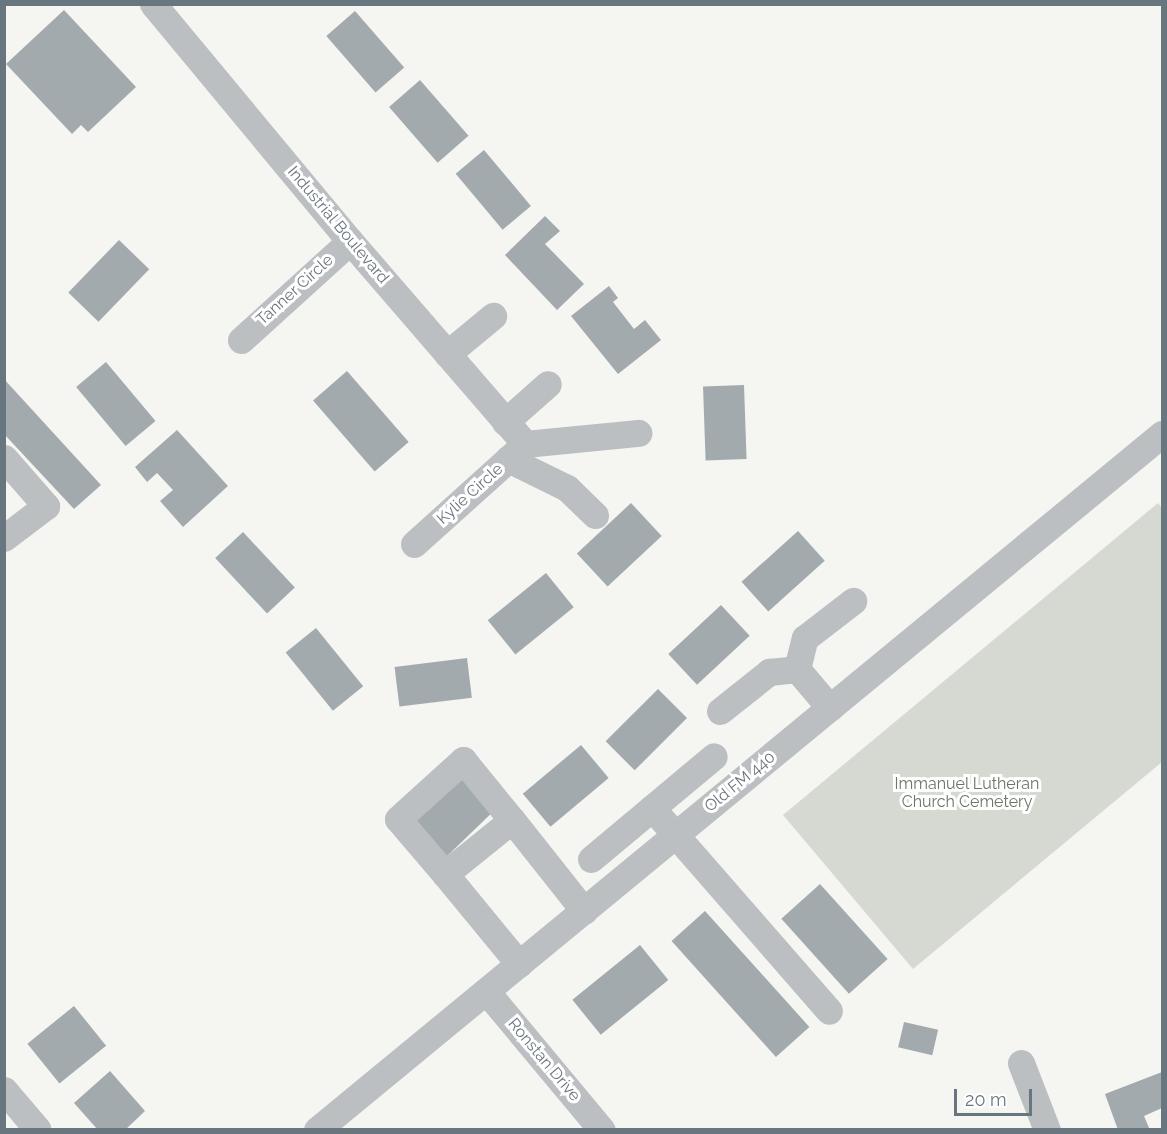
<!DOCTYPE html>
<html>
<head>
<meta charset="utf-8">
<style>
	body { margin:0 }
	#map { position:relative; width:1167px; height:1134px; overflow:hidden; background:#f5f5f2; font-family:Raleway,sans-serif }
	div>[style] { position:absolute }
	.green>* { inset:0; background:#d5d9d2 }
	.building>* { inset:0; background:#a3aaae; transform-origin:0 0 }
	.minor>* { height:27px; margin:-13.5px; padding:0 13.5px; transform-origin:13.5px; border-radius:13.5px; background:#bbbfc2 }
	span { translate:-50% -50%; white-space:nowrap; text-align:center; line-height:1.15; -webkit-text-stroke:6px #fff; paint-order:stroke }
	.street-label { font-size:16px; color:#68767f }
	.park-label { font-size:16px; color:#6a7766 }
	.frame { position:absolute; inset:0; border:6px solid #68767f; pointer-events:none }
	.scale { position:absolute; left:954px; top:1089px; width:78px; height:27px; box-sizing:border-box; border:3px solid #68767f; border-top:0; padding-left:8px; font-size:18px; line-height:21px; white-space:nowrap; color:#68767f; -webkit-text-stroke:4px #fff; paint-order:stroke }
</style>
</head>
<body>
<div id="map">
	<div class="green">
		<div style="clip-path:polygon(1158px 503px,1162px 508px,1162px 762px,913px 969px,783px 815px)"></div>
	</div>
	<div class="building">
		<div style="clip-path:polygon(64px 10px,136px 87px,88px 132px,81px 125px,72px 134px,6px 64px)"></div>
		<div style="left:355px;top:11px;width:75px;height:38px;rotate:49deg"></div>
		<div style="left:420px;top:80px;width:74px;height:41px;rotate:49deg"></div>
		<div style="left:484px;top:150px;width:73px;height:37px;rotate:50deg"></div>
		<div style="clip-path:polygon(545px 216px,560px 231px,545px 244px,584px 284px,557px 310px,505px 255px)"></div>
		<div style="left:119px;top:240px;width:42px;height:73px;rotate:44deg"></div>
		<div style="clip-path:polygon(609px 286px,618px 298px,613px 302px,634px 329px,645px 320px,661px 340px,618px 374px,571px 316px)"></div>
		<div style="left:106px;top:362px;width:77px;height:39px;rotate:50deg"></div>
		<div style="left:347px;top:371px;width:94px;height:45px;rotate:49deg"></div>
		<div style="clip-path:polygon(4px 379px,101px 485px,74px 509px,4px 434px)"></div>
		<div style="left:744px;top:385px;width:74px;height:41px;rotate:88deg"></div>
		<div style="clip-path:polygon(177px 430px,228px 486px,183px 527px,160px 501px,173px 490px,157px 473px,147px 482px,135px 467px)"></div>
		<div style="left:631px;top:503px;width:45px;height:74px;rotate:47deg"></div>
		<div style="left:798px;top:531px;width:40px;height:76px;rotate:48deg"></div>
		<div style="left:243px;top:532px;width:76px;height:38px;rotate:47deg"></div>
		<div style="left:546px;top:573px;width:44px;height:75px;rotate:51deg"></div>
		<div style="left:721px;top:605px;width:42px;height:72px;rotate:47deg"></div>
		<div style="left:316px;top:628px;width:75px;height:39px;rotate:51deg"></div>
		<div style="left:467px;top:658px;width:40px;height:73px;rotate:83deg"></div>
		<div style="left:658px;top:689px;width:41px;height:74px;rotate:45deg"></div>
		<div style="left:581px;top:745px;width:43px;height:76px;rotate:50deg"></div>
		<div style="left:455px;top:772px;width:55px;height:69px;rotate:46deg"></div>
		<div style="left:820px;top:884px;width:101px;height:52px;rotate:48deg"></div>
		<div style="left:705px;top:911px;width:156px;height:45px;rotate:48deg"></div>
		<div style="left:640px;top:945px;width:45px;height:87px;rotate:51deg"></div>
		<div style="left:74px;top:1006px;width:51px;height:60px;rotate:51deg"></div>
		<div style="left:904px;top:1022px;width:35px;height:26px;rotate:13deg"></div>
		<div style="clip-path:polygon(110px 1071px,145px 1111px,125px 1130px,98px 1130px,74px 1103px)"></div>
		<div style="clip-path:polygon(1162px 1072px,1162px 1108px,1144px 1116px,1150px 1130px,1118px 1130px,1105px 1094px)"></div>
	</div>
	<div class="minor">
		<div style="left:153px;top:4px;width:308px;rotate:50.3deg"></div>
		<div style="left:350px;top:241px;width:268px;rotate:49.2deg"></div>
		<div style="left:241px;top:340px;width:147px;rotate:-42.2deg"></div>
		<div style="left:447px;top:354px;width:60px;rotate:-39.6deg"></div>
		<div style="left:505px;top:422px;width:57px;rotate:-41.5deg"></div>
		<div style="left:525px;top:444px;width:114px;rotate:-5.6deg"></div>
		<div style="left:4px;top:458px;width:64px;rotate:48.8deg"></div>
		<div style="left:46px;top:506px;width:53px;rotate:142.7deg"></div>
		<div style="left:508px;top:459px;width:66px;rotate:26.2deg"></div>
		<div style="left:567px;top:488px;width:39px;rotate:44deg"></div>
		<div style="left:414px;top:544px;width:149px;rotate:-42deg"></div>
		<div style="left:797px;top:669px;width:32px;rotate:-76deg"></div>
		<div style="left:805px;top:638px;width:61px;rotate:-37.6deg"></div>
		<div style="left:720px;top:711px;width:63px;rotate:-38.5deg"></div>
		<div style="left:769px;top:672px;width:28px;rotate:-6deg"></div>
		<div style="left:797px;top:669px;width:51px;rotate:49.8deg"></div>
		<div style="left:652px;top:808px;width:269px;rotate:48.9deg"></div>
		<div style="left:591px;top:859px;width:160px;rotate:-39.9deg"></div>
		<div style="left:445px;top:874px;width:72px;rotate:-130.5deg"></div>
		<div style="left:398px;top:819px;width:88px;rotate:-42.2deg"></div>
		<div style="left:463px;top:760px;width:77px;rotate:50.8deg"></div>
		<div style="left:519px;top:964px;width:117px;rotate:-129.4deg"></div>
		<div style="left:445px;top:874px;width:86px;rotate:-38.9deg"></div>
		<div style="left:512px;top:820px;width:116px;rotate:51.6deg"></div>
		<div style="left:486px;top:991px;width:181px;rotate:50.2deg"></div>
		<div style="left:1021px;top:1063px;width:72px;rotate:68.8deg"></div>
		<div style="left:4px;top:1090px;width:52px;rotate:49.6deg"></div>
		<div style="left:317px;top:1130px;width:1095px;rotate:-39.48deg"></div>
	</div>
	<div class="street-label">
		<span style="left:338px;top:225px;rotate:50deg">Industrial Boulevard</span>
		<span style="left:295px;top:290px;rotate:-42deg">Tanner Circle</span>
		<span style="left:470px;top:494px;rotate:-42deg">Kylie Circle</span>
		<span style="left:740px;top:782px;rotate:-39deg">Old FM 440</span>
		<span style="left:544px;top:1060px;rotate:50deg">Ronstan Drive</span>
	</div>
	<div class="park-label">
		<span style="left:967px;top:793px">Immanuel Lutheran<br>Church Cemetery</span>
	</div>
	<div class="frame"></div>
	<div class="scale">20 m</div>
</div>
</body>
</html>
